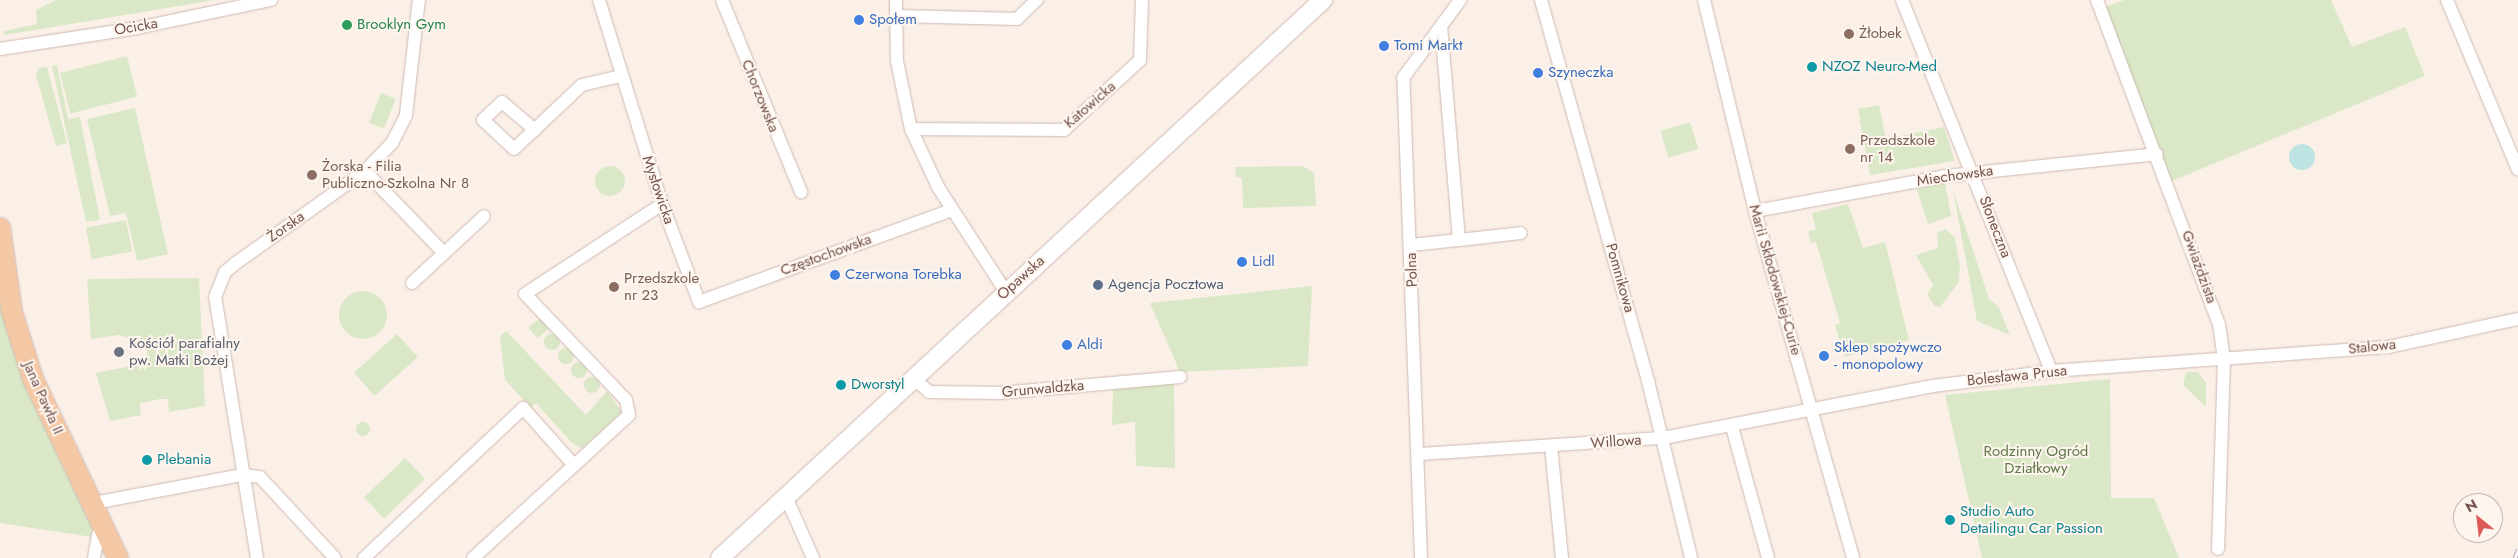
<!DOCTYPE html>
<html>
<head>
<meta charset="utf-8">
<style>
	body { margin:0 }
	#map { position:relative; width:2518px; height:558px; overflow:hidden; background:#fbf0e8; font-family:Jost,sans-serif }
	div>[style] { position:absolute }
	.green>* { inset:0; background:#dae8c7; transform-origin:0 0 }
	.round { border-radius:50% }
	.water>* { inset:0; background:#bde3e2 }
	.roads { filter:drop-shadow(0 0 1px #ceb9b2) drop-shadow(0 0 1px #ceb9b2) }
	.minor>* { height:12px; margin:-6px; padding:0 6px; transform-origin:6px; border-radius:6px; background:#fff }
	.secondary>* { height:18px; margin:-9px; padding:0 9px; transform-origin:9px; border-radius:9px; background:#fff }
	.primary>* { height:20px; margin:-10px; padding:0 10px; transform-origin:10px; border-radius:10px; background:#f5c8a5 }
	.rail>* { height:5px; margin-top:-2.5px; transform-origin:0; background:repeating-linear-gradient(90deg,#fef5ee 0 9px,#b1a7c4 0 18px); box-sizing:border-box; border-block:1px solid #b1a7c4 }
	.dots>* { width:14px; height:14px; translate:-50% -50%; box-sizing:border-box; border:2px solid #fef5ee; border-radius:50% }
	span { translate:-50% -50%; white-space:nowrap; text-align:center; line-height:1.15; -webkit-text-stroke:4px #fef5ee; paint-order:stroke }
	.shop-label { font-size:15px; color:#366cbe }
	.left { translate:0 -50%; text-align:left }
	.leisure-label { font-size:15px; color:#27864d }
	.street-label { font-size:15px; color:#73544e }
	.education-label { font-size:15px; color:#785e54 }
	.culture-label { font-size:15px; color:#0d838f }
	.service-label { font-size:15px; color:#4e5e75 }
	.worship-label { font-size:15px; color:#5b616d }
	.park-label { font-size:15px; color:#5e7846 }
	.north { position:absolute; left:2453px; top:493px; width:50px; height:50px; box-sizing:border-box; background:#fef5ee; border:1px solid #c6b5ae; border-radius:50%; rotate:331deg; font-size:14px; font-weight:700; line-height:20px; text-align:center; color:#73544e }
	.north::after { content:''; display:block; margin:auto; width:18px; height:22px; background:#dc5b56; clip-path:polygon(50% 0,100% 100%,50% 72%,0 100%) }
</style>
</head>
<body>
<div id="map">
	<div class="green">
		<div style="clip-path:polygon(56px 0,215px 0,5px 35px,4px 31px,37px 24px,36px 10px)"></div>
		<div style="clip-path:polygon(2124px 0,2331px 0,2352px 47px,2405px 27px,2425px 76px,2172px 181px,2105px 7px)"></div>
		<div style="left:127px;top:56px;width:42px;height:69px;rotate:76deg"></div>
		<div style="clip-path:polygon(57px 65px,68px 119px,80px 117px,100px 220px,86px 222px,52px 66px)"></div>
		<div style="clip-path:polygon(47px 67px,67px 143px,56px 146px,36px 75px,39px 68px)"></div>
		<div style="left:381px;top:93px;width:16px;height:32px;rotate:22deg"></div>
		<div style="clip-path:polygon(1879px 105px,1886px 139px,1944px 127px,1955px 161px,1870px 175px,1858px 109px)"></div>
		<div style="clip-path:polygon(135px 108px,168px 254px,137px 261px,126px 213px,110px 216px,87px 119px)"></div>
		<div style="left:1690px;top:122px;width:28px;height:31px;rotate:73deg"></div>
		<div style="clip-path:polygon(1303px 166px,1314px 173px,1316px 206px,1243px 208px,1242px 178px,1236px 177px,1235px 167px)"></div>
		<div class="round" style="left:595px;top:166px;width:30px;height:30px"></div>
		<div style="clip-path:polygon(1945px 182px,1951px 216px,1928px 224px,1916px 187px)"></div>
		<div style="clip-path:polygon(1953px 190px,1989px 299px,1998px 306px,2010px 335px,1977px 321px)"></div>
		<div style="clip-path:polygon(1848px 204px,1863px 248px,1885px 242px,1909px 340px,1845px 357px,1835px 326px,1840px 323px,1816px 242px,1811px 243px,1808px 231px,1816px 230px,1812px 213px)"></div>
		<div style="left:126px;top:220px;width:32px;height:41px;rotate:79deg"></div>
		<div style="clip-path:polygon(1945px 229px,1955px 238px,1960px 267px,1958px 283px,1940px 307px,1934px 306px,1927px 294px,1933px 285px,1916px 255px,1938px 248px,1937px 233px)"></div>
		<div style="clip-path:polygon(199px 278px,205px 406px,169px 412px,168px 399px,160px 399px,140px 403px,141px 415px,110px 421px,96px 373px,146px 363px,148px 343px,119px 335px,91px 339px,87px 279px)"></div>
		<div style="clip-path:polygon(1312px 286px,1308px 366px,1180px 372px,1150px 303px)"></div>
		<div class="round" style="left:339px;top:291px;width:48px;height:48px"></div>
		<div style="clip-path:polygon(0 300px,29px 391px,93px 519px,92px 537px,0 523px)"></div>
		<div style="left:540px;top:318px;width:14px;height:15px;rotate:51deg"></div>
		<div style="clip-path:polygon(506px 331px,586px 415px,607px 391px,622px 412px,586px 445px,581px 448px,572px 443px,536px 403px,531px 408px,505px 380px,500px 336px)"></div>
		<div style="left:397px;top:334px;width:31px;height:58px;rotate:48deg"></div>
		<div class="round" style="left:544px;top:334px;width:16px;height:16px"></div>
		<div class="round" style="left:558px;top:348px;width:16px;height:16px"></div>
		<div class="round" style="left:571px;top:362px;width:16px;height:16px"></div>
		<div style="clip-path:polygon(2186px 372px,2198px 372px,2206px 383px,2206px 407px,2183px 385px)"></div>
		<div class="round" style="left:584px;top:377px;width:16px;height:16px"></div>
		<div style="clip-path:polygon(2110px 379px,2111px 498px,2154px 498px,2179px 558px,1982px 558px,1945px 395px)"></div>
		<div style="clip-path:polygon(1174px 382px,1175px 468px,1136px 466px,1135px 422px,1112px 425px,1113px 389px)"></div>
		<div class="round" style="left:356px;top:422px;width:14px;height:14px"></div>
		<div style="left:405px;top:458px;width:29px;height:57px;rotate:46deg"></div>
	</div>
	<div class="water">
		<div class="round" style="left:2289px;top:144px;width:26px;height:26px"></div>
	</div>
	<div class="roads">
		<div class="minor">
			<div style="left:599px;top:0;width:214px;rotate:72.8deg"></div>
			<div style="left:662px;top:204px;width:105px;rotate:69.3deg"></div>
			<div style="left:699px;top:302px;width:269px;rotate:-20deg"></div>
			<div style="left:722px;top:0;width:208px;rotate:67.6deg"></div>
			<div style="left:896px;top:0;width:61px;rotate:89.1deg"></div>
			<div style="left:897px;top:61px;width:69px;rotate:78.4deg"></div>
			<div style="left:911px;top:129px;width:64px;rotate:65deg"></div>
			<div style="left:938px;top:187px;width:125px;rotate:57.1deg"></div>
			<div style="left:1541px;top:0;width:396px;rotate:74.3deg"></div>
			<div style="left:1648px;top:381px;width:182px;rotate:76.3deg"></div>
			<div style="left:1704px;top:0;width:217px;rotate:76.4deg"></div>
			<div style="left:1755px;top:211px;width:361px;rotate:74.2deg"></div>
			<div style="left:1902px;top:0;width:400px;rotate:68.1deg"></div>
			<div style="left:2097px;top:0;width:346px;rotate:69.4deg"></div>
			<div style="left:2219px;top:324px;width:35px;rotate:82deg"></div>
			<div style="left:2224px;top:359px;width:190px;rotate:91.8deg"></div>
			<div style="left:2447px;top:0;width:184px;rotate:67.3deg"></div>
			<div style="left:896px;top:16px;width:121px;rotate:1.4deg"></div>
			<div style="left:1017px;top:19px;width:28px;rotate:-44deg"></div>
			<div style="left:0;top:49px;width:139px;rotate:-8.7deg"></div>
			<div style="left:137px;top:28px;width:137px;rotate:-11.8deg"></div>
			<div style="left:911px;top:129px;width:153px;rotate:0.4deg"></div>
			<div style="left:1064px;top:130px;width:103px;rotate:-42.6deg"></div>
			<div style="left:1140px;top:60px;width:60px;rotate:-88.1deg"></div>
			<div style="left:535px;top:130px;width:43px;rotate:-139.7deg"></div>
			<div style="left:502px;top:102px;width:26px;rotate:137deg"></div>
			<div style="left:483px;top:120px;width:42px;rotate:43.1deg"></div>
			<div style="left:514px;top:149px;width:93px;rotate:-43.3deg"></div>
			<div style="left:582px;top:85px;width:40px;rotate:-13deg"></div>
			<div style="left:365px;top:171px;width:114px;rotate:46.1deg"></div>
			<div style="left:1755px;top:211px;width:193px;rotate:-10.4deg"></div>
			<div style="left:1945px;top:176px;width:213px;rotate:-5.9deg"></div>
			<div style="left:1459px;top:240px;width:62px;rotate:-6.4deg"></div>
			<div style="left:1411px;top:245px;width:48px;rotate:-5.9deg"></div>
			<div style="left:1459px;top:240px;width:214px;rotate:-94.8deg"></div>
			<div style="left:412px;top:283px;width:98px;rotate:-42.9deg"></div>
			<div style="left:912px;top:377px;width:23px;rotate:41deg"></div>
			<div style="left:929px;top:392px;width:71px;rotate:0.8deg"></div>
			<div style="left:1000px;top:393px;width:181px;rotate:-5.1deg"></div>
			<div style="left:1732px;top:427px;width:136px;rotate:74.6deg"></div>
			<div style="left:1551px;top:446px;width:113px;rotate:84.4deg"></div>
			<div style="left:1419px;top:454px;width:245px;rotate:-3.8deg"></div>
			<div style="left:1663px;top:438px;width:275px;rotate:-10.9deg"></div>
			<div style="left:1933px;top:386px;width:119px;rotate:-7.2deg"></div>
			<div style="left:2051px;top:371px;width:338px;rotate:-4.1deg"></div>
			<div style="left:2388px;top:347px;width:133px;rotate:-12.2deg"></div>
			<div style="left:786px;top:497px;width:67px;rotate:66.1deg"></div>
			<div style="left:94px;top:503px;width:151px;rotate:-10.7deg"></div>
			<div style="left:242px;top:475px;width:18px;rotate:6deg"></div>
			<div style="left:260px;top:477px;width:110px;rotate:47.2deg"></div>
			<div style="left:94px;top:558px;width:23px;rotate:-80deg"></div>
			<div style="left:98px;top:535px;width:10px;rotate:-29deg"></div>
			<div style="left:257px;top:558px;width:264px;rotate:-99.1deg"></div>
			<div style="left:215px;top:297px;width:27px;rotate:-68deg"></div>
			<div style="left:225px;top:272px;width:14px;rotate:-39deg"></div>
			<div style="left:236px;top:263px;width:158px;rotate:-35.5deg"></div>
			<div style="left:365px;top:171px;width:39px;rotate:-46deg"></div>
			<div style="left:392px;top:143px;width:31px;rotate:-63deg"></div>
			<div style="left:406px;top:115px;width:116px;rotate:-83.6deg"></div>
			<div style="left:364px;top:558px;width:219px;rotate:-43.3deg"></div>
			<div style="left:523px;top:408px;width:76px;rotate:48.2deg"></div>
			<div style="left:473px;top:558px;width:212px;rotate:-42.5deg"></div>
			<div style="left:629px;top:415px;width:15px;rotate:-101deg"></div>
			<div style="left:626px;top:400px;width:146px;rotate:-133.6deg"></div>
			<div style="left:525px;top:294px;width:164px;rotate:-33.3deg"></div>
			<div style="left:1421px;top:558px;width:480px;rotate:-92.1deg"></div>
			<div style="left:1403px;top:78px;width:97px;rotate:-53.8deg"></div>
		</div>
		<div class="secondary">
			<div style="left:720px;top:558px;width:822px;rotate:-42.78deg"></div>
		</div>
		<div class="primary">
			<div style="left:0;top:228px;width:85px;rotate:81.9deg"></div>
			<div style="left:12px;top:312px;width:70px;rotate:72.6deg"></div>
			<div style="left:33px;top:379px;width:198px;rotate:64.6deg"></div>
		</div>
	</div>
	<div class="rail">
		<div style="left:2515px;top:558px;width:9px;rotate:-69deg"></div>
	</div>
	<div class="dots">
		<div style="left:859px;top:20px;background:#3f7fe0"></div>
		<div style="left:347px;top:25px;background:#2e9e5b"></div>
		<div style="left:1849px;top:34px;background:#8d6e63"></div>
		<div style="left:1384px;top:46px;background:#3f7fe0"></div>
		<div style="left:1812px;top:67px;background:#0f9aa8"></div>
		<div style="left:1538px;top:73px;background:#3f7fe0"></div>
		<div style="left:1850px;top:149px;background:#8d6e63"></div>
		<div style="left:312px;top:175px;background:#8d6e63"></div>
		<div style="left:1242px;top:262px;background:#3f7fe0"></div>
		<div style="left:835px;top:275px;background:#3f7fe0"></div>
		<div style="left:1098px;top:285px;background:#5c6f8a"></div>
		<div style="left:614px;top:287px;background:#8d6e63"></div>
		<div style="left:1067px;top:345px;background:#3f7fe0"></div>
		<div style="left:119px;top:352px;background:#6b7280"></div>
		<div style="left:1824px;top:356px;background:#3f7fe0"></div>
		<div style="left:841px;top:385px;background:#0f9aa8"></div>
		<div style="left:147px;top:460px;background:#0f9aa8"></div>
		<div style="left:1950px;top:520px;background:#0f9aa8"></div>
	</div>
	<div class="shop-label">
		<span class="left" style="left:869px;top:20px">Społem</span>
		<span class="left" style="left:1394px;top:46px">Tomi Markt</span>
		<span class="left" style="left:1548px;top:73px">Szyneczka</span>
		<span class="left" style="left:1252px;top:262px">Lidl</span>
		<span class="left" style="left:845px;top:275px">Czerwona Torebka</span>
		<span class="left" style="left:1077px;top:345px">Aldi</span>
		<span class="left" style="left:1834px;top:356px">Sklep spożywczo<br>- monopolowy</span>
	</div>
	<div class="leisure-label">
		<span class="left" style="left:357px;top:25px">Brooklyn Gym</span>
	</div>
	<div class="street-label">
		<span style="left:136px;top:27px;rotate:-10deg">Ocicka</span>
		<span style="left:760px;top:96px;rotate:68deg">Chorzowska</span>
		<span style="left:1090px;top:105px;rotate:-41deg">Katowicka</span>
		<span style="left:1955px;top:176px;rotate:-8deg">Miechowska</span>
		<span style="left:658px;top:190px;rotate:71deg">Mysłowicka</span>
		<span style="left:286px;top:227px;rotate:-35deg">Żorska</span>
		<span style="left:1995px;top:227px;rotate:69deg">Słoneczna</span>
		<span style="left:826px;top:255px;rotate:-20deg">Częstochowska</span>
		<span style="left:2199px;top:267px;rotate:70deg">Gwiaździsta</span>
		<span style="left:1412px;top:270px;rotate:-92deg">Polna</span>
		<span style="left:1021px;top:278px;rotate:-42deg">Opawska</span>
		<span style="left:1620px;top:278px;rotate:74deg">Pomnikowa</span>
		<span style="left:1775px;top:280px;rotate:74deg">Marii Skłodowskiej-Curie</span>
		<span style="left:2372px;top:347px;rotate:-6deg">Stalowa</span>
		<span style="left:2017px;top:376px;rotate:-6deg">Bolesława Prusa</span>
		<span style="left:1043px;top:389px;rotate:-5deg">Grunwaldzka</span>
		<span style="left:43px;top:398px;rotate:66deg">Jana Pawła II</span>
		<span style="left:1616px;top:442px;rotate:-4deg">Willowa</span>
	</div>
	<div class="education-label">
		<span class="left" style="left:1859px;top:34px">Żłobek</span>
		<span class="left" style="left:1860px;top:149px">Przedszkole<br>nr 14</span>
		<span class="left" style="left:322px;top:175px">Żorska - Filia<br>Publiczno-Szkolna Nr 8</span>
		<span class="left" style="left:624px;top:287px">Przedszkole<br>nr 23</span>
	</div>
	<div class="culture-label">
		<span class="left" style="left:1822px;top:67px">NZOZ Neuro-Med</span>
		<span class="left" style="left:851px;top:385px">Dworstyl</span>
		<span class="left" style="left:157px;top:460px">Plebania</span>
		<span class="left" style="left:1960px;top:520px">Studio Auto<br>Detailingu Car Passion</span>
	</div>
	<div class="service-label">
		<span class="left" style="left:1108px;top:285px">Agencja Pocztowa</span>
	</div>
	<div class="worship-label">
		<span class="left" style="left:129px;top:352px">Kościół parafialny<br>pw. Matki Bożej</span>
	</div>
	<div class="park-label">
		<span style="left:2036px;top:460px">Rodzinny Ogród<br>Działkowy</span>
	</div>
	<div class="north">N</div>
</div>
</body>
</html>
